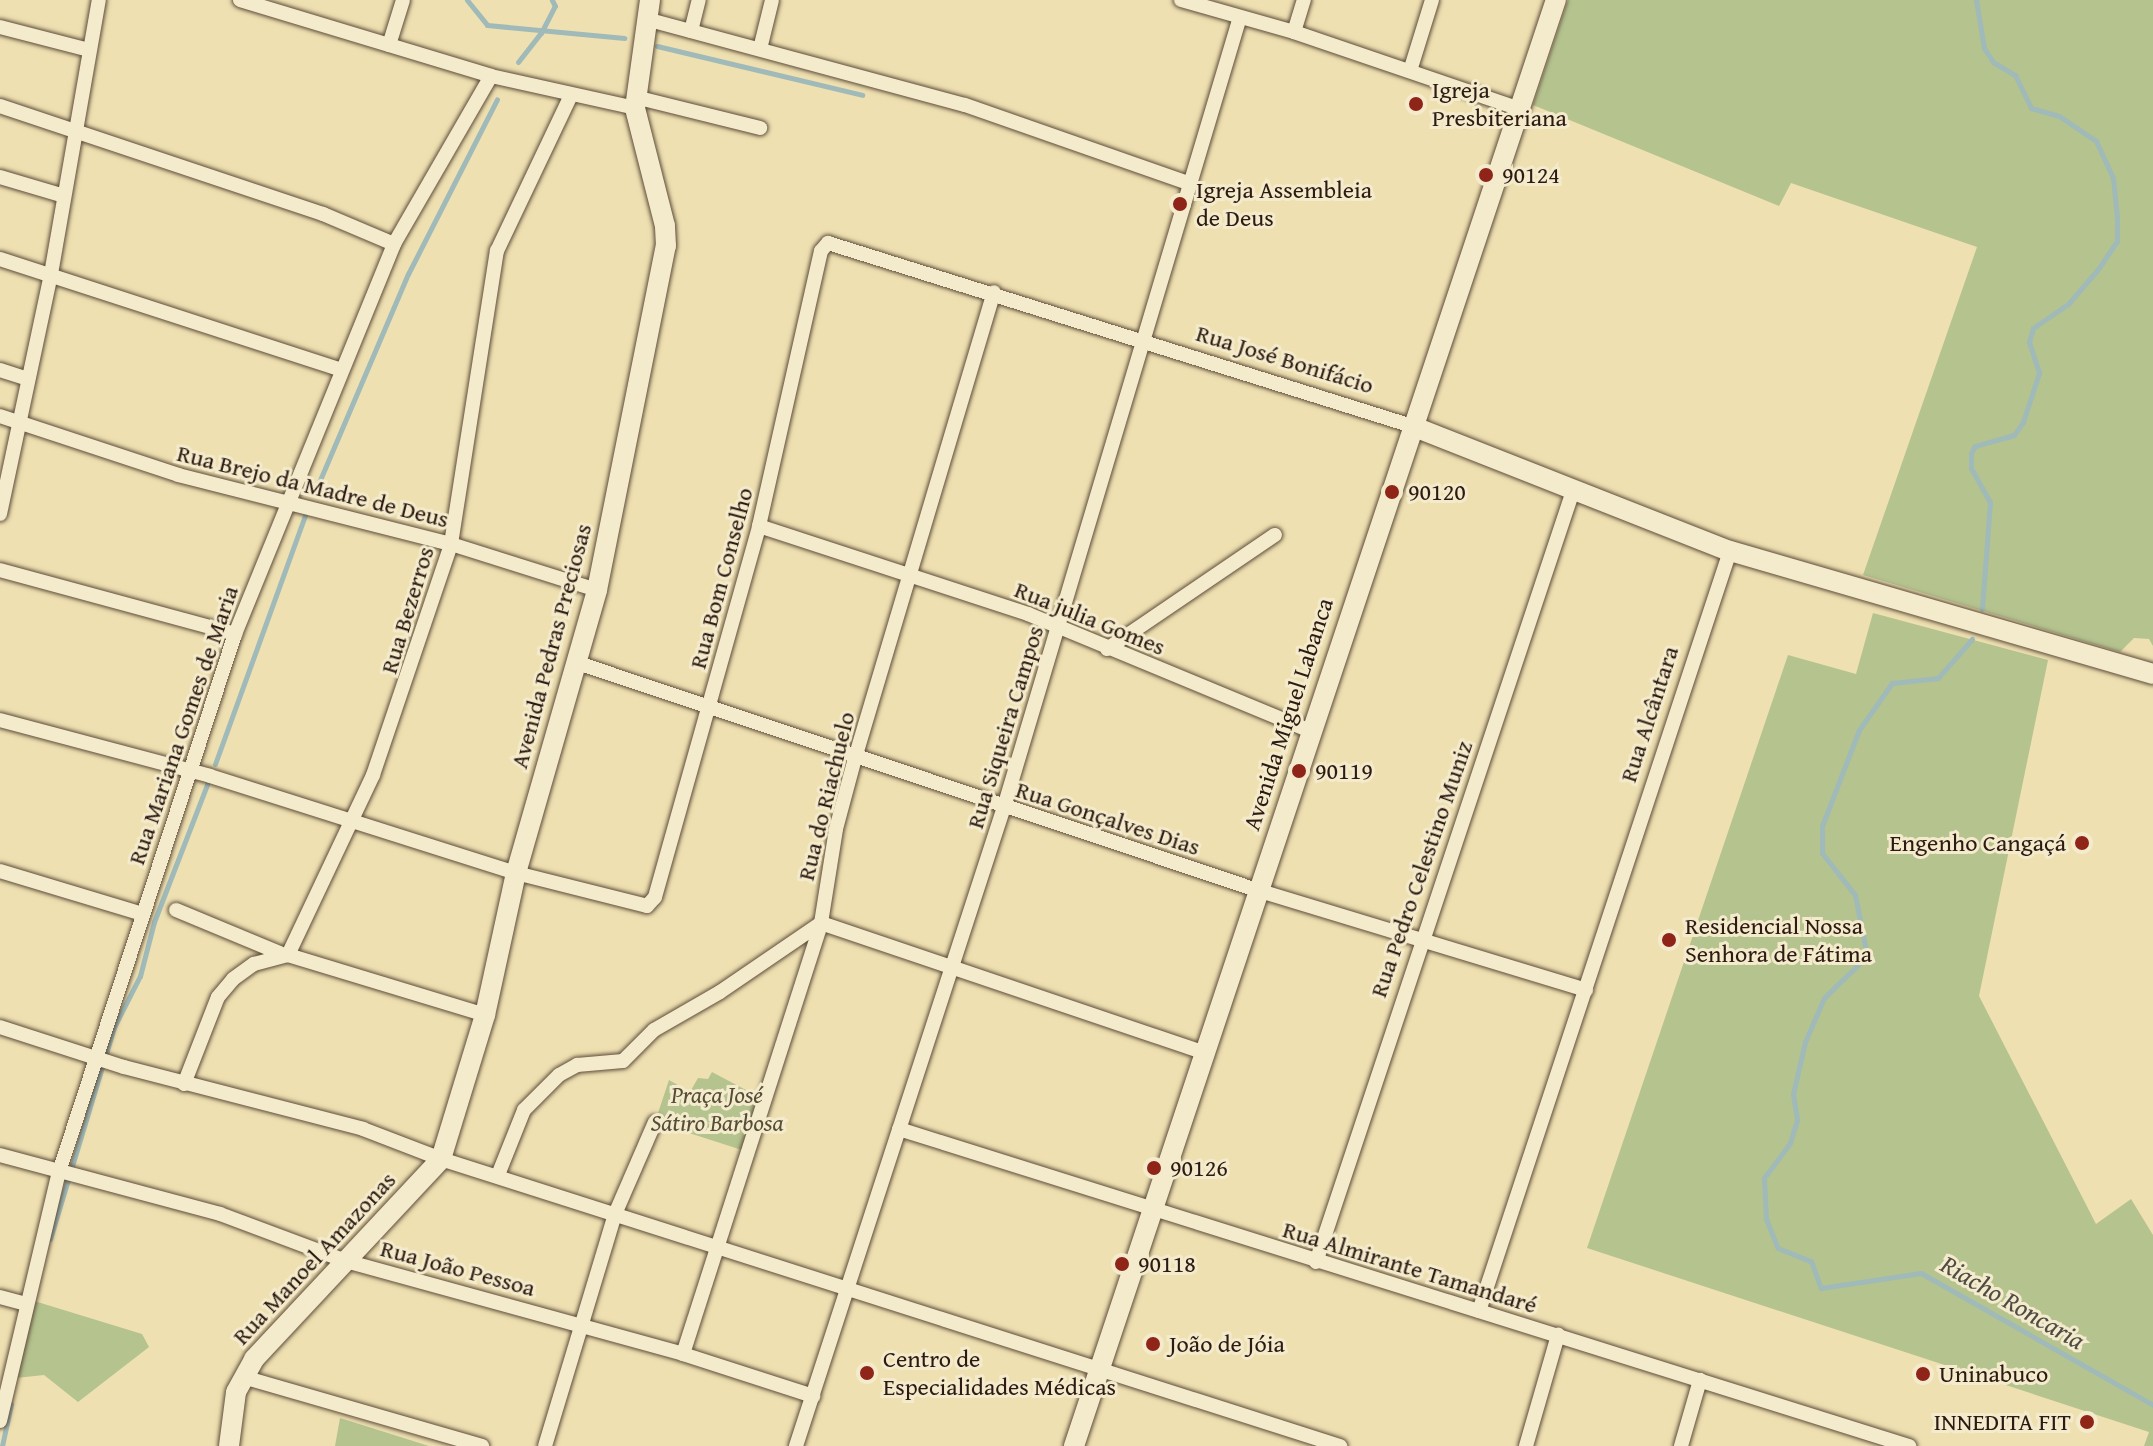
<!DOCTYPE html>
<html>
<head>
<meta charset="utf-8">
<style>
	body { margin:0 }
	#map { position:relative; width:2153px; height:1446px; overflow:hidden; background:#eee0b1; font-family:"Gentium Book Plus",serif }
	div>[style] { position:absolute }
	.green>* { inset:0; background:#b5c38f }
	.stream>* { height:5px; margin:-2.5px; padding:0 2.5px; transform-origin:2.5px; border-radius:2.5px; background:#9fbab8 }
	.roads { filter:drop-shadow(0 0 2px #5d4c3a) drop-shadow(0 0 2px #5d4c3a) }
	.street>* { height:14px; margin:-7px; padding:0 7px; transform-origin:7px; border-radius:7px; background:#f4ebcc }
	.secondary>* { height:20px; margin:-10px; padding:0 10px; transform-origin:10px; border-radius:10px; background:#f4ebcc }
	.dots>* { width:22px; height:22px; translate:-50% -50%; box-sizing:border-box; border:4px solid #f4ebcc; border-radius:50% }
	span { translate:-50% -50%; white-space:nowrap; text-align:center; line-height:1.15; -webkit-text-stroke:6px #f4ebcc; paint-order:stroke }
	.poi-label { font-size:24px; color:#2d1b13 }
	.left { translate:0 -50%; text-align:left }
	.right { translate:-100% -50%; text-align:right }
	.street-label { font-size:24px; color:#2d1b13 }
	.park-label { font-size:24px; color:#564d38; font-style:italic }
	.water-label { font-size:26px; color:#4f4b45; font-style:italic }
</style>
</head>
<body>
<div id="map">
	<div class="green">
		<div style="clip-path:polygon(1568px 0,2153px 0,2153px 646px,2149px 639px,2134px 638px,2120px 652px,1863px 575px,1977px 247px,1791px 183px,1779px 206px,1533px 105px)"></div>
		<div style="clip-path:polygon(1873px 613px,2048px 660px,1979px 996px,2096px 1224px,2131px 1199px,2153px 1235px,2153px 1446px,2144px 1446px,2149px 1432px,1587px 1248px,1788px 655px,1856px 674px)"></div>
		<div style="clip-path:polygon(712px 1072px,763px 1099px,745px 1151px,655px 1122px,669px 1080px,690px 1092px,698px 1078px,708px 1079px)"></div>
		<div style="clip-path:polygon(31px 1300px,142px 1334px,149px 1347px,78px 1402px,44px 1375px,16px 1378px)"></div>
		<div style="clip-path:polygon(340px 1418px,429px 1446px,335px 1446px)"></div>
	</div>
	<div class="stream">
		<div style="left:467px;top:0;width:32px;rotate:51deg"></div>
		<div style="left:487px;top:25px;width:138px;rotate:5.4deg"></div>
		<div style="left:1976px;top:0;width:49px;rotate:80.5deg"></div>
		<div style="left:1984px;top:48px;width:17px;rotate:57deg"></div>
		<div style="left:1993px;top:62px;width:26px;rotate:31deg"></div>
		<div style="left:2015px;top:75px;width:37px;rotate:64deg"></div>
		<div style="left:2031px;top:108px;width:29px;rotate:16deg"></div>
		<div style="left:2059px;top:116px;width:45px;rotate:34deg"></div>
		<div style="left:2096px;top:141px;width:41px;rotate:65.3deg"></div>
		<div style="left:2113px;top:178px;width:40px;rotate:84.3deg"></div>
		<div style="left:2117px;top:218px;width:23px;rotate:90deg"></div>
		<div style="left:2117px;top:241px;width:32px;rotate:124deg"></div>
		<div style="left:2099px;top:268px;width:48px;rotate:130.7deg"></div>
		<div style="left:2068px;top:304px;width:42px;rotate:145.6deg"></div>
		<div style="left:2033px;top:328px;width:15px;rotate:106deg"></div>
		<div style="left:2029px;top:342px;width:33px;rotate:72deg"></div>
		<div style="left:2039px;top:373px;width:52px;rotate:108.1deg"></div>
		<div style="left:2023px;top:422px;width:16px;rotate:125deg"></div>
		<div style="left:2014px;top:435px;width:41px;rotate:164.2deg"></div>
		<div style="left:1975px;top:446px;width:8px;rotate:120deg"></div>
		<div style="left:1971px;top:453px;width:15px;rotate:90deg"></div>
		<div style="left:1971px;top:468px;width:39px;rotate:61deg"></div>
		<div style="left:1990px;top:502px;width:107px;rotate:94.3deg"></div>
		<div style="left:657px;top:46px;width:211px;rotate:13.4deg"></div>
		<div style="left:518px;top:62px;width:37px;rotate:-52deg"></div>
		<div style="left:541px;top:33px;width:30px;rotate:-63deg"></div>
		<div style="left:555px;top:6px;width:7px;rotate:-117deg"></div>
		<div style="left:314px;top:494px;width:239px;rotate:-66.9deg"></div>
		<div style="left:408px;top:274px;width:196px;rotate:-63deg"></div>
		<div style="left:1972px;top:639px;width:52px;rotate:131.1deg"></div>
		<div style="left:1938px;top:678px;width:46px;rotate:173.8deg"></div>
		<div style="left:1892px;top:683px;width:57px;rotate:125.1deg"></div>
		<div style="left:1859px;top:730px;width:103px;rotate:111.1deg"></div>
		<div style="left:1822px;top:826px;width:27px;rotate:90deg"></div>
		<div style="left:1822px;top:853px;width:53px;rotate:51.8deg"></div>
		<div style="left:1855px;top:895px;width:62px;rotate:78.9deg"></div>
		<div style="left:1867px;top:956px;width:60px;rotate:135.7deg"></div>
		<div style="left:1824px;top:998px;width:48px;rotate:113.4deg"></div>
		<div style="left:1805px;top:1042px;width:53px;rotate:103deg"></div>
		<div style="left:1793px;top:1094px;width:26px;rotate:81deg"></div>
		<div style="left:1797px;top:1120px;width:24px;rotate:107deg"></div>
		<div style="left:1790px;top:1143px;width:44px;rotate:126.6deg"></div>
		<div style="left:1764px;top:1178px;width:41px;rotate:87.2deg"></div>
		<div style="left:1766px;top:1219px;width:31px;rotate:68deg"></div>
		<div style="left:1778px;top:1248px;width:35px;rotate:22deg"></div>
		<div style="left:1811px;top:1261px;width:29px;rotate:70deg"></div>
		<div style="left:1821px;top:1288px;width:101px;rotate:-8.5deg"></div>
		<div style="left:1921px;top:1273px;width:267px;rotate:29.6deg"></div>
		<div style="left:215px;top:764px;width:264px;rotate:-70.1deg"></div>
		<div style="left:50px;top:1239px;width:221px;rotate:-73.2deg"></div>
		<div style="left:114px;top:1027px;width:57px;rotate:-63deg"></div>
		<div style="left:140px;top:976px;width:56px;rotate:-75.5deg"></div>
		<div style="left:154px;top:922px;width:155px;rotate:-68.9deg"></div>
		<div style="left:2px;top:1446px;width:43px;rotate:-77.9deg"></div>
	</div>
	<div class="roads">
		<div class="street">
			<div style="left:240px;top:0;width:262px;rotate:16.8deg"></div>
			<div style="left:491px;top:76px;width:148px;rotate:12.5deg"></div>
			<div style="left:1181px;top:0;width:117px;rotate:15.8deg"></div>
			<div style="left:1294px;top:32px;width:239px;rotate:18.8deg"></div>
			<div style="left:646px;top:19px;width:330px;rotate:15.1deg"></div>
			<div style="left:965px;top:105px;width:238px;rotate:19.3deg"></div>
			<div style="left:0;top:27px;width:92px;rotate:14.5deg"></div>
			<div style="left:691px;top:31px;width:32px;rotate:-76deg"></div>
			<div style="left:1294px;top:32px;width:34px;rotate:-73deg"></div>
			<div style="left:389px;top:45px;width:47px;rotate:-72.7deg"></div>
			<div style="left:760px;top:49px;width:50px;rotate:-76.2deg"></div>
			<div style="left:1410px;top:71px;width:74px;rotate:-72.8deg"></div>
			<div style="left:635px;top:97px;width:129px;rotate:13.9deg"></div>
			<div style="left:0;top:106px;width:341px;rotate:18.5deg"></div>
			<div style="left:323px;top:214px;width:77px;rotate:22.9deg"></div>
			<div style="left:0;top:177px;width:67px;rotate:16.5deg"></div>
			<div style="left:0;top:259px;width:359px;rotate:18deg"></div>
			<div style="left:0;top:370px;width:29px;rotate:18deg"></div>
			<div style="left:0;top:416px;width:188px;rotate:18.3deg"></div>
			<div style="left:178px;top:475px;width:282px;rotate:14.2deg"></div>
			<div style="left:451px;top:544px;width:153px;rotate:17.5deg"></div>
			<div style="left:0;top:514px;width:245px;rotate:-78deg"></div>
			<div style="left:51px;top:274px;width:278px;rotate:-80.1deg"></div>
			<div style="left:759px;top:526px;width:283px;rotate:18.1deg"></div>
			<div style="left:1028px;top:614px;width:305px;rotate:22.5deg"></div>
			<div style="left:0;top:570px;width:244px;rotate:15.2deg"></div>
			<div style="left:1107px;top:649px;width:203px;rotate:-34.2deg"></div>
			<div style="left:575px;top:662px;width:719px;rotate:18.49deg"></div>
			<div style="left:1257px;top:890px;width:344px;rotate:16.9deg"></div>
			<div style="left:0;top:720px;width:217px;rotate:14.9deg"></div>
			<div style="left:210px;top:776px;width:321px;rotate:17.6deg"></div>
			<div style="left:516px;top:873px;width:135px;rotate:14.1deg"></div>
			<div style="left:647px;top:906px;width:12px;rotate:-48deg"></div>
			<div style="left:655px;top:897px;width:385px;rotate:-74.3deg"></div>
			<div style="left:759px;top:526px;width:282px;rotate:-77.3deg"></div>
			<div style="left:821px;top:251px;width:11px;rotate:-49deg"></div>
			<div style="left:828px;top:243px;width:612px;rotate:17.4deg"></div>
			<div style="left:0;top:871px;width:148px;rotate:16.8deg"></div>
			<div style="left:176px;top:910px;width:113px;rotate:22.5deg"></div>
			<div style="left:288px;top:955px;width:206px;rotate:16.9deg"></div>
			<div style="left:0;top:1027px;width:130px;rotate:17.9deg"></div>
			<div style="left:124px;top:1067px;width:247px;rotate:14.5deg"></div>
			<div style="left:363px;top:1129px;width:84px;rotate:21deg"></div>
			<div style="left:441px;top:1159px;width:944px;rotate:17.71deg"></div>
			<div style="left:184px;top:1084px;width:93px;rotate:-68.7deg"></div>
			<div style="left:218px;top:997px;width:23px;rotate:-50deg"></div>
			<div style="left:233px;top:979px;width:26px;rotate:-36deg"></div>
			<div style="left:254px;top:964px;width:35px;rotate:-15deg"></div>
			<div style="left:288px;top:955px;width:199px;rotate:-64.7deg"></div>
			<div style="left:373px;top:775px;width:244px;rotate:-71.3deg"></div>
			<div style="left:451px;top:544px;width:297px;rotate:-81.1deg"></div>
			<div style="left:497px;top:251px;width:173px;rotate:-64.6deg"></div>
			<div style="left:899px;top:1129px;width:1059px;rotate:17.43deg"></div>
			<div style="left:0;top:1155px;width:228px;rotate:15deg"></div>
			<div style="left:220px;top:1214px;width:134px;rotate:20.5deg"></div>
			<div style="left:346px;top:1261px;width:350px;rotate:15.4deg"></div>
			<div style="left:683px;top:1354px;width:137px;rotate:17.9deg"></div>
			<div style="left:498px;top:1175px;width:70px;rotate:-68.2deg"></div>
			<div style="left:524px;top:1110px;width:49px;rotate:-45deg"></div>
			<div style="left:559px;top:1075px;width:21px;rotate:-29deg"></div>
			<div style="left:577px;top:1065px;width:46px;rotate:-5deg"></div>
			<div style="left:623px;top:1061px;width:44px;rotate:-45deg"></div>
			<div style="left:654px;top:1030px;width:76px;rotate:-29.9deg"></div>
			<div style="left:720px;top:992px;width:122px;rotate:-34.3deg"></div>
			<div style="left:821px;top:923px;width:403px;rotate:18.7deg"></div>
			<div style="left:1316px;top:1262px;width:813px;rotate:-71.57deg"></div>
			<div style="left:0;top:1297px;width:28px;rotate:15deg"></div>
			<div style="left:1479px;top:1311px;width:800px;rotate:-71.72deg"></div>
			<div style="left:683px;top:1354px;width:453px;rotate:-72.2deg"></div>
			<div style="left:821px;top:923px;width:95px;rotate:-80.9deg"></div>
			<div style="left:836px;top:829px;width:73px;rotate:-75deg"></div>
			<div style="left:855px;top:758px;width:486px;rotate:-73.4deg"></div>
			<div style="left:243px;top:1377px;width:249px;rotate:16.1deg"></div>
			<div style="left:0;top:1421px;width:256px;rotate:-76.7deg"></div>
			<div style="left:59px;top:1172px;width:566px;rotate:-71.89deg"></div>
			<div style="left:235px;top:634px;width:421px;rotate:-67.8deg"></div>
			<div style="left:394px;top:244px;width:194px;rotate:-60deg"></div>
			<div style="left:545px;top:1446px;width:242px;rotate:-73.2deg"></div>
			<div style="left:615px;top:1214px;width:100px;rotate:-66.5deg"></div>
			<div style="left:796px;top:1446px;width:672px;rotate:-71.97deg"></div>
			<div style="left:1004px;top:807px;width:824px;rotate:-73.37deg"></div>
			<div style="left:1526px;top:1446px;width:116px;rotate:-73.9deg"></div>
			<div style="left:1681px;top:1446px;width:69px;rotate:-73.9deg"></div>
		</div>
		<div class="secondary">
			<div style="left:1412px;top:426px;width:342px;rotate:21.5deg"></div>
			<div style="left:1730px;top:551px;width:441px;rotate:16.2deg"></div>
			<div style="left:229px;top:1446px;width:54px;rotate:-82.6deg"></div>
			<div style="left:236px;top:1392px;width:38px;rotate:-61deg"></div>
			<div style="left:254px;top:1359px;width:274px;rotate:-46.9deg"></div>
			<div style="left:441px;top:1159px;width:151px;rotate:-73deg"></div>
			<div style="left:485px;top:1015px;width:145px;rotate:-77.7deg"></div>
			<div style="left:516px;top:873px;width:294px;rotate:-74deg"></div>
			<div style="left:597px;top:590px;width:351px;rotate:-78.7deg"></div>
			<div style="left:666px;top:246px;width:20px;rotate:-93deg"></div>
			<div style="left:665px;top:226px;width:122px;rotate:-104.3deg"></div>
			<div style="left:635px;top:108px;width:109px;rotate:-82.1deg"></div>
			<div style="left:1074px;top:1446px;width:1524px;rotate:-71.57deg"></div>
		</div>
	</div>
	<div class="dots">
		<div style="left:1416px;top:104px;background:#8f2418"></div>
		<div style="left:1486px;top:175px;background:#8f2418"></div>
		<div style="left:1180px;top:204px;background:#8f2418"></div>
		<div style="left:1392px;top:492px;background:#8f2418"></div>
		<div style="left:1299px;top:771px;background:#8f2418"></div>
		<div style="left:2082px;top:843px;background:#8f2418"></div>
		<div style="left:1669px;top:940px;background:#8f2418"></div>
		<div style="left:1154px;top:1168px;background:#8f2418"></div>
		<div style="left:1122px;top:1264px;background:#8f2418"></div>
		<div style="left:1153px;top:1344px;background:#8f2418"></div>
		<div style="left:867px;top:1373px;background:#8f2418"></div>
		<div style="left:1923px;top:1374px;background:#8f2418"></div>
		<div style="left:2087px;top:1422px;background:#8f2418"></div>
	</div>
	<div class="poi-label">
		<span class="left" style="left:1432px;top:104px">Igreja<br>Presbiteriana</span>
		<span class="left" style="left:1502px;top:175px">90124</span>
		<span class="left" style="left:1196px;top:204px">Igreja Assembleia<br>de Deus</span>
		<span class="left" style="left:1408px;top:492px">90120</span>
		<span class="left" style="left:1315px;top:771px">90119</span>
		<span class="right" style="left:2066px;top:843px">Engenho Cangaçá</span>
		<span class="left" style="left:1685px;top:940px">Residencial Nossa<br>Senhora de Fátima</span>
		<span class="left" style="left:1170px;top:1168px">90126</span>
		<span class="left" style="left:1138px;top:1264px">90118</span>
		<span class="left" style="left:1169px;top:1344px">João de Jóia</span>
		<span class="left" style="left:883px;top:1373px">Centro de<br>Especialidades Médicas</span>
		<span class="left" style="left:1939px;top:1374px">Uninabuco</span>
		<span class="right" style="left:2071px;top:1422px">INNEDITA FIT</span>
	</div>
	<div class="street-label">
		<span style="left:1285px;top:359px;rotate:17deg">Rua José Bonifácio</span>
		<span style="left:313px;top:486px;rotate:14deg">Rua Brejo da Madre de Deus</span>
		<span style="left:721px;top:578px;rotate:-75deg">Rua Bom Conselho</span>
		<span style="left:407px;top:610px;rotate:-73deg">Rua Bezerros</span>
		<span style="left:1090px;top:618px;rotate:22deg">Rua julia Gomes</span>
		<span style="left:551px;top:646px;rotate:-75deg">Avenida Pedras Preciosas</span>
		<span style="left:1288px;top:714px;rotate:-72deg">Avenida Miguel Labanca</span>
		<span style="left:1649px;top:714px;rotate:-72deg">Rua Alcântara</span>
		<span style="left:183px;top:725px;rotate:-71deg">Rua Mariana Gomes de Maria</span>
		<span style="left:1005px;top:727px;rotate:-73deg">Rua Siqueira Campos</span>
		<span style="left:826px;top:796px;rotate:-76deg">Rua do Riachuelo</span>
		<span style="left:1108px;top:818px;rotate:18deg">Rua Gonçalves Dias</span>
		<span style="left:1421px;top:869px;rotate:-71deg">Rua Pedro Celestino Muniz</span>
		<span style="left:314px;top:1258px;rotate:-47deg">Rua Manoel Amazonas</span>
		<span style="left:1410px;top:1267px;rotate:17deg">Rua Almirante Tamandaré</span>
		<span style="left:458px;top:1268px;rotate:15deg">Rua João Pessoa</span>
	</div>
	<div class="park-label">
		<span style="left:717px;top:1109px">Praça José<br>Sátiro Barbosa</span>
	</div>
	<div class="water-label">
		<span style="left:2013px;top:1302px;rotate:30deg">Riacho Roncaria</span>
	</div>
</div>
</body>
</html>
